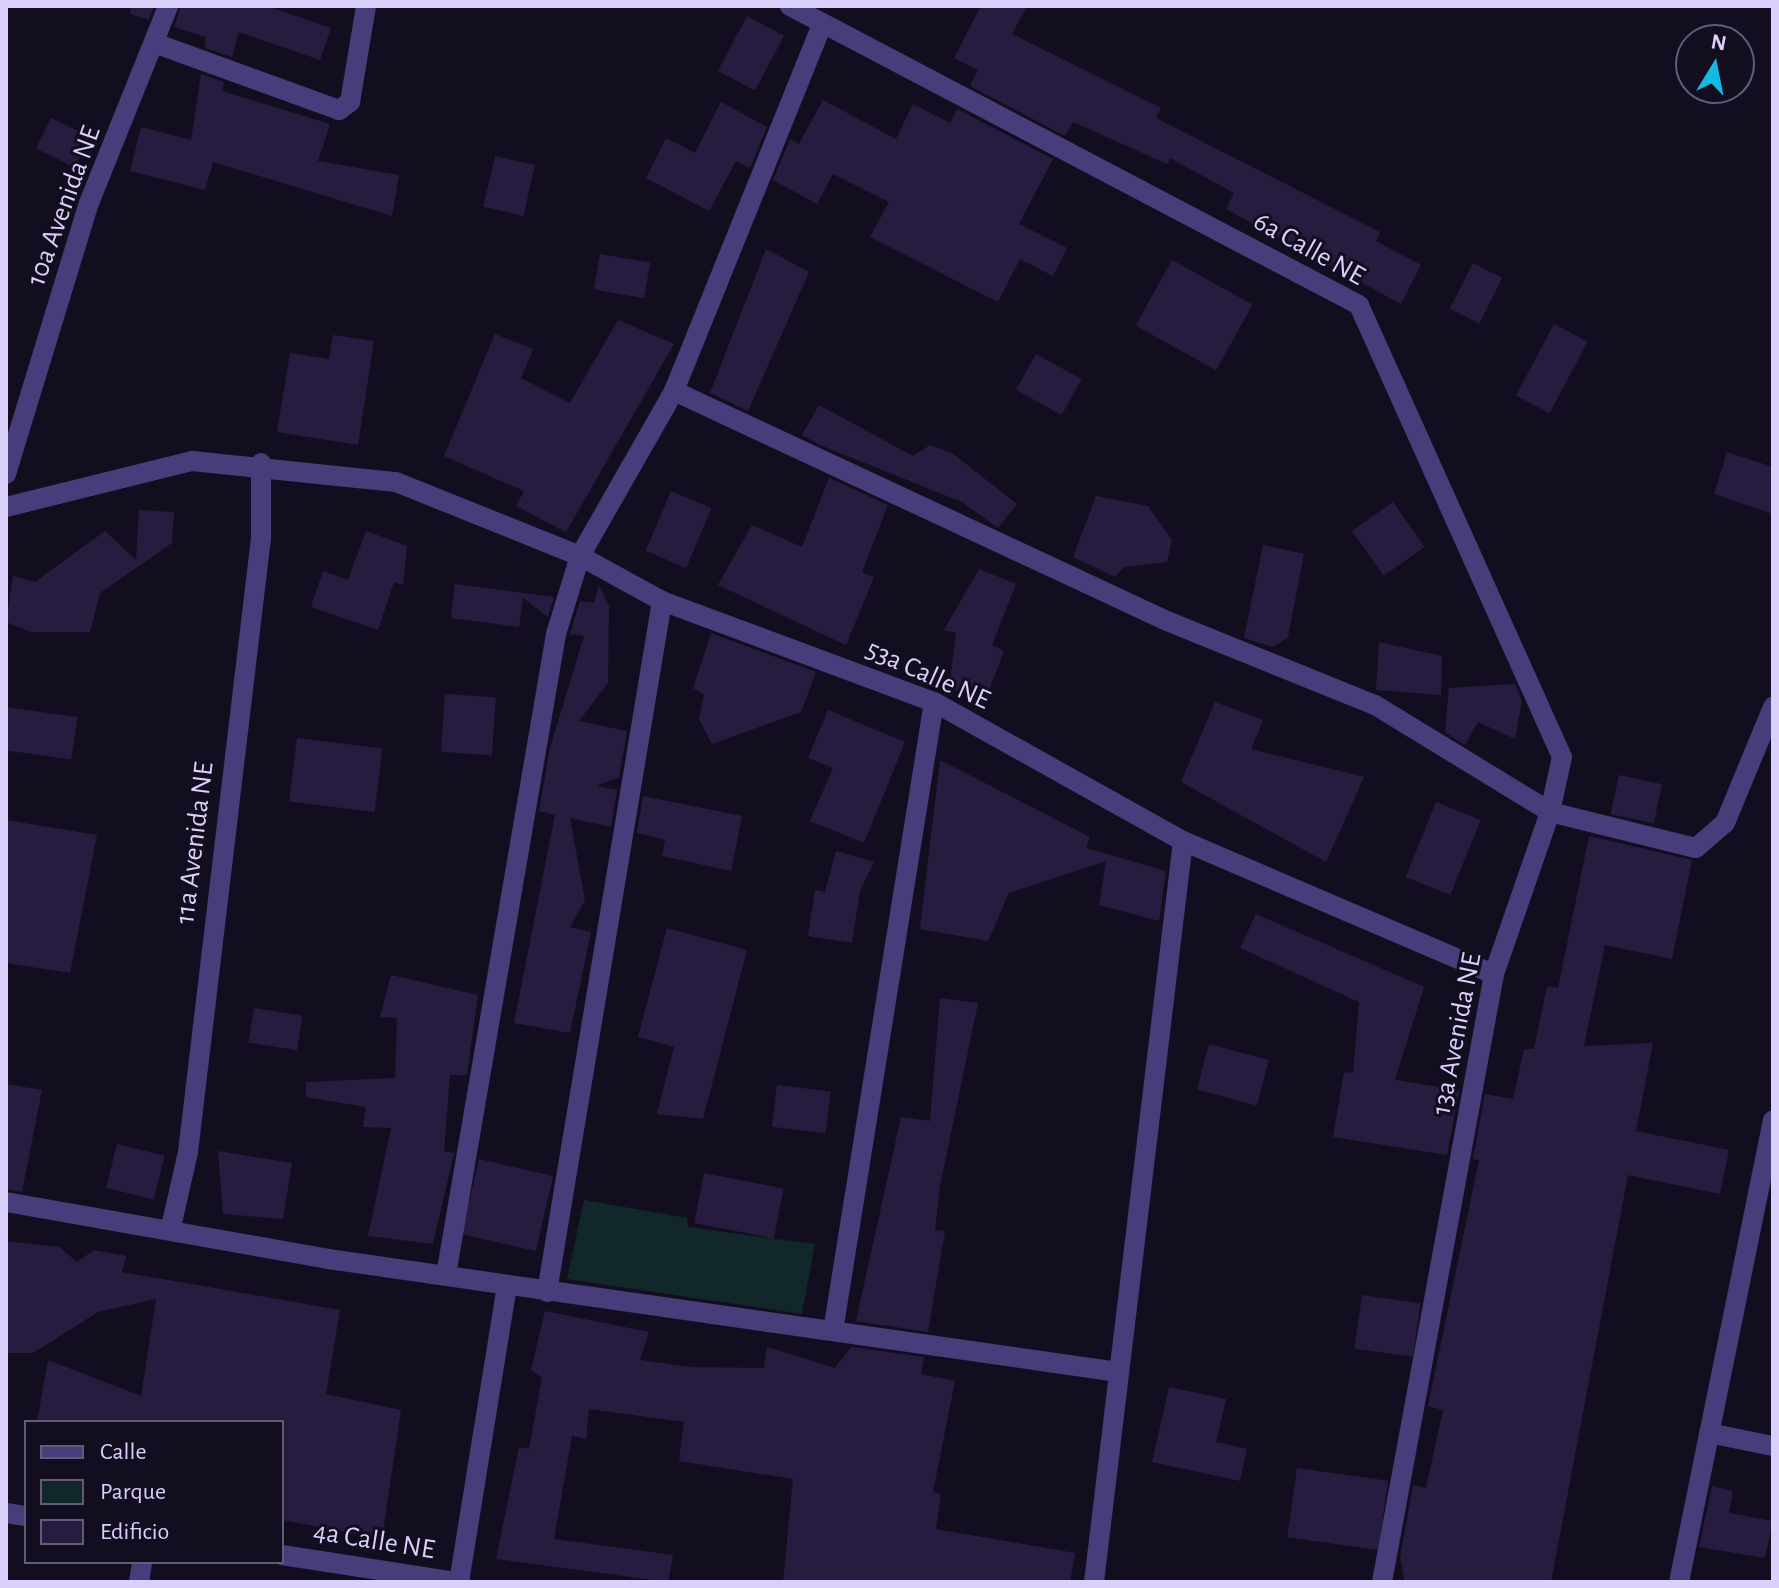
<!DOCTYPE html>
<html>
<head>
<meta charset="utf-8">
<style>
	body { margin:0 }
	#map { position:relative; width:1779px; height:1588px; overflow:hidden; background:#130e1f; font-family:"Alegreya Sans",sans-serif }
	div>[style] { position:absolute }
	.green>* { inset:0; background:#122729 }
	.building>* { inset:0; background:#271c3f; transform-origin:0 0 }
	.minor>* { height:20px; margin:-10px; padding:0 10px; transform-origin:10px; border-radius:10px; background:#463d7a }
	span { translate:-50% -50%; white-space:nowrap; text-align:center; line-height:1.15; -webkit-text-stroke:6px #130e1f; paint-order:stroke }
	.street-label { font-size:28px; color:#dad0fb }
	.frame { position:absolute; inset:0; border:8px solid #dad0fb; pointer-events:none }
	.legend { position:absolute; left:24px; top:1420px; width:260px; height:144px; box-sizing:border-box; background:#130e1f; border:2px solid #635c77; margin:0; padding:10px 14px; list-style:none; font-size:24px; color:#dad0fb }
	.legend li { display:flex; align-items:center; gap:16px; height:40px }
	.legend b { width:40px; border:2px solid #635c77 }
	.north { position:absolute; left:1675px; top:24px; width:80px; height:80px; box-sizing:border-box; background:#130e1f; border:2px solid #635c77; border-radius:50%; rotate:10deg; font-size:22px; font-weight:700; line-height:32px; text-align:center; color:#dad0fb }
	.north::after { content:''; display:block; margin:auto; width:28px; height:36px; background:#13b9e5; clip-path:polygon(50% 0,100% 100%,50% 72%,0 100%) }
</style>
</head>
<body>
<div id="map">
	<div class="green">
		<div style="clip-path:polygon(584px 1200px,687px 1218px,688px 1227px,815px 1244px,802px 1314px,567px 1279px)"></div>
	</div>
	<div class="building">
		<div style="clip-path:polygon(131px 6px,154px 6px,149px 20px,130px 14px)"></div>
		<div style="clip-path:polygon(181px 6px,267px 6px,331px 28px,320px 60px,239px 32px,232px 57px,205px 48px,206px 37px,174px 27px)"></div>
		<div style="clip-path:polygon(981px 6px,1027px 6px,1012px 34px,1161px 108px,1156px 118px,1380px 232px,1376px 241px,1421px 265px,1401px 304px,1226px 209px,1234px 193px,1170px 158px,1167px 164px,1073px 122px,1065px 136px,970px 86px,978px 70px,954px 58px)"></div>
		<div style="left:747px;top:16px;width:42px;height:62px;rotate:28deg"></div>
		<div style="clip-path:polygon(201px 74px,224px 82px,222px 91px,330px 124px,318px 161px,399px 175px,392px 216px,213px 162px,205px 190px,130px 171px,141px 127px,191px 140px)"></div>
		<div style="clip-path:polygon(823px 100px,896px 139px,913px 104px,950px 123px,957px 109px,1053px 159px,1019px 224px,1067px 248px,1053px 276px,1020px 259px,998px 302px,870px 237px,889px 202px,833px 174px,817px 204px,773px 180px,790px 139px,799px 144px)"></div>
		<div style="clip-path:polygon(721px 102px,767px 127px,750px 168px,736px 161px,709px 211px,646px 178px,666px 138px,695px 153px)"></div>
		<div style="left:51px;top:118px;width:43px;height:34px;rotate:26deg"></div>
		<div style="left:495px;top:156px;width:41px;height:52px;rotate:13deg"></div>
		<div style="clip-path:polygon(766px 249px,809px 272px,748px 411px,710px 393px)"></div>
		<div style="left:600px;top:254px;width:51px;height:36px;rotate:10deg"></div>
		<div style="left:1172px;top:260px;width:92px;height:75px;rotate:29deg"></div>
		<div style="left:1473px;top:263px;width:33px;height:51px;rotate:27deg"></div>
		<div style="clip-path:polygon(618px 320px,674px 344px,566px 532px,516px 506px,524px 491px,444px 456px,495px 334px,533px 349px,521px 378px,570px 403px)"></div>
		<div style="left:1554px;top:324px;width:38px;height:81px;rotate:28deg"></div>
		<div style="clip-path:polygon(333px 335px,374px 341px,358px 445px,277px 432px,290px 353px,329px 359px)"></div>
		<div style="left:1036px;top:354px;width:52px;height:41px;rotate:29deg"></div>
		<div style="clip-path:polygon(819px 405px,913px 456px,930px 445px,952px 453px,1017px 504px,998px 528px,962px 502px,820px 445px,802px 435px)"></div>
		<div style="clip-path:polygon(1727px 452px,1773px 467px,1773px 514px,1714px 494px)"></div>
		<div style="clip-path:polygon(829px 478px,888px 505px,862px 572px,874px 577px,846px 645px,718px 585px,752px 525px,802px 547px)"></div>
		<div style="left:671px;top:491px;width:44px;height:65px;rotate:23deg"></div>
		<div style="clip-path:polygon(1096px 496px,1148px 506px,1172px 540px,1167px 562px,1124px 567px,1115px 577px,1073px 557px)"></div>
		<div style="left:1393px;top:502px;width:55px;height:50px;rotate:55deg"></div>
		<div style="clip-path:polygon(139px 510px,174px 512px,172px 543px,100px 593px,90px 632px,31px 632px,6px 622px,13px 576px,35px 582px,105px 531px,136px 560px)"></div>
		<div style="clip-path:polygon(366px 531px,407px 546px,403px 585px,394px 582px,378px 630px,311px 607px,323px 571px,348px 580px)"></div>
		<div style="clip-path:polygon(1263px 545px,1304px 554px,1288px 637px,1273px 647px,1244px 638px)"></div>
		<div style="clip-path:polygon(979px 569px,1016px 584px,992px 645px,1004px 651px,985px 701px,949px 687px,956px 633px,944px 630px)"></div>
		<div style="clip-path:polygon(455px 584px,524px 593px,554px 597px,548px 617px,523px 598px,519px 627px,451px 618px)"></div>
		<div style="clip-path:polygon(599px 585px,609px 606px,608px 683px,579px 721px,627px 731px,619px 777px,596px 786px,617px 790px,611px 827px,570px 818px,585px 900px,570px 927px,591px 932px,570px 1033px,514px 1023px,555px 815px,539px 811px,550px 748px,584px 636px,570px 634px,580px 601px,594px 603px)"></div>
		<div style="clip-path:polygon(711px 633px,816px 672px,801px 712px,712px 744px,699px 719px,704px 695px,693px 688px)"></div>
		<div style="clip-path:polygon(1379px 642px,1442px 656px,1441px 695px,1376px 690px)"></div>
		<div style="clip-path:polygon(1515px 684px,1522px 701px,1515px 739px,1478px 722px,1465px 745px,1445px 732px,1449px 688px)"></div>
		<div style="left:445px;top:694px;width:51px;height:58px;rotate:4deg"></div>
		<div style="clip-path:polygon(1215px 702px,1263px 720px,1251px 749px,1364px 777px,1326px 862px,1181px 782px)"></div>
		<div style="left:6px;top:707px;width:72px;height:43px;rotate:8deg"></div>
		<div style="clip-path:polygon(828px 710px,905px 742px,864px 843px,810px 821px,833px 768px,808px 758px)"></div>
		<div style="left:297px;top:738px;width:86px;height:64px;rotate:7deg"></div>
		<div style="clip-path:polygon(940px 760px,1090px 837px,1086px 848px,1166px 871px,1159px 921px,1099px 905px,1106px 861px,1009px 893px,988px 941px,920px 929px)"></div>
		<div style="left:1619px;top:775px;width:44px;height:40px;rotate:12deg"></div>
		<div style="clip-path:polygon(643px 796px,742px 816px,731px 871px,662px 856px,665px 840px,637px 833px)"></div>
		<div style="left:1436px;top:802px;width:48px;height:81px;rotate:22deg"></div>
		<div style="clip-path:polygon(6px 820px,97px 835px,70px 973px,6px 963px)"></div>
		<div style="clip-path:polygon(1589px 836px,1692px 860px,1672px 959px,1605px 945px,1584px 1046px,1653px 1043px,1636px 1131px,1729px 1150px,1720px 1194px,1628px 1175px,1551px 1582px,1405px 1582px,1400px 1558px,1413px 1485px,1426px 1488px,1443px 1410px,1428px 1406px,1479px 1160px,1473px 1159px,1485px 1094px,1513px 1099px,1524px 1049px,1534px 1049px,1547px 986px,1558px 988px)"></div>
		<div style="clip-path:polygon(836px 851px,874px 862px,860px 891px,852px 943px,808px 936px,815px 890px,825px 892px)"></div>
		<div style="clip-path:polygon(1256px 914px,1424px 987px,1395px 1080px,1459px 1090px,1447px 1155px,1333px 1137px,1344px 1072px,1353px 1073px,1359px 1002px,1240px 948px)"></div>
		<div style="clip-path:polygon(667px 928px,747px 950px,703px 1119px,657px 1114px,674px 1047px,638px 1037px)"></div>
		<div style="clip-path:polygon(391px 975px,478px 995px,467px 1075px,450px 1075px,444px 1151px,454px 1153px,433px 1244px,368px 1236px,391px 1128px,363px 1127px,366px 1107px,306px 1097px,306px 1082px,395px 1078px,397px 1018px,380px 1017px)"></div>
		<div style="clip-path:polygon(940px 998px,978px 1003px,940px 1186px,935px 1230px,945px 1231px,928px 1332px,856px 1321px,901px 1117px,930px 1121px)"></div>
		<div style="left:254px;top:1008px;width:49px;height:35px;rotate:9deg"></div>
		<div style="left:1209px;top:1044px;width:62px;height:47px;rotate:15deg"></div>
		<div style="clip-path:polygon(6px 1084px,42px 1090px,22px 1192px,6px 1189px)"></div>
		<div style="left:777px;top:1085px;width:54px;height:42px;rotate:7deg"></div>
		<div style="left:117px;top:1144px;width:49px;height:45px;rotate:14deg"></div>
		<div style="clip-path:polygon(218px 1151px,292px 1163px,283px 1219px,223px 1214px)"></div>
		<div style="left:479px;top:1159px;width:76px;height:77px;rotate:13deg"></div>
		<div style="left:704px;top:1173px;width:81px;height:51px;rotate:11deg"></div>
		<div style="clip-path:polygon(6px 1241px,59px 1247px,77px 1262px,94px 1250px,126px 1256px,122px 1272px,340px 1310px,326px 1394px,401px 1410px,382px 1539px,282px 1520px,282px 1422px,37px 1422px,48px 1360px,141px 1396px,156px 1299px,98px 1312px,33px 1353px,6px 1353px)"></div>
		<div style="left:1362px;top:1295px;width:59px;height:54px;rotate:8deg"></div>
		<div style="clip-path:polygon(545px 1311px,649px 1332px,640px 1360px,689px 1367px,764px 1368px,767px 1347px,835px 1368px,851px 1347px,924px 1357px,921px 1374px,955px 1381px,933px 1492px,941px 1494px,936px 1529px,1075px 1553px,1070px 1582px,783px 1582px,793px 1479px,679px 1461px,684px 1422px,589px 1409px,586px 1439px,572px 1436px,554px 1539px,673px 1555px,668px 1582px,496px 1559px,519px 1447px,529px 1449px,542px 1377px,531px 1370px)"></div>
		<div style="clip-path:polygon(1169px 1387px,1226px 1399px,1216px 1442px,1247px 1449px,1240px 1481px,1152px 1462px)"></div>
		<div style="left:1297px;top:1468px;width:92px;height:70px;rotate:8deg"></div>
		<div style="clip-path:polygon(1712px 1486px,1733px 1491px,1729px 1513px,1773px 1521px,1765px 1558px,1699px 1547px)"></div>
	</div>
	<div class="minor">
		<div style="left:157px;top:44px;width:194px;rotate:19.9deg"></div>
		<div style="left:339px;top:110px;width:14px;rotate:-36deg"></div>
		<div style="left:350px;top:102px;width:97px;rotate:-80.5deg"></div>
		<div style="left:674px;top:391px;width:544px;rotate:25.01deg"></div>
		<div style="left:1167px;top:621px;width:224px;rotate:22deg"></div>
		<div style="left:1375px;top:705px;width:205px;rotate:31.4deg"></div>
		<div style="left:1550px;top:812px;width:56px;rotate:-77.7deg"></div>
		<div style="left:1562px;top:757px;width:495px;rotate:-114.2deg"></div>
		<div style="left:1359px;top:305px;width:643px;rotate:-152.28deg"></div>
		<div style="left:6px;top:474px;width:283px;rotate:-73deg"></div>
		<div style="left:89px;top:203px;width:212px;rotate:-68.1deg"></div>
		<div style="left:6px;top:507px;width:192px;rotate:-13.9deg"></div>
		<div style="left:192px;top:461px;width:205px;rotate:5.9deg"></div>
		<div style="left:396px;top:482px;width:198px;rotate:21.9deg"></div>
		<div style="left:580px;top:556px;width:94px;rotate:28.8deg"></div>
		<div style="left:662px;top:601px;width:290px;rotate:20.4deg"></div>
		<div style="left:934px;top:702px;width:285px;rotate:29.2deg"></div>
		<div style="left:1183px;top:841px;width:338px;rotate:23.2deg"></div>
		<div style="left:6px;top:1202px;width:327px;rotate:10deg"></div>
		<div style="left:328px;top:1259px;width:798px;rotate:8.14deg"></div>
		<div style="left:171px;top:1227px;width:77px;rotate:-77.2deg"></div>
		<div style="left:188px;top:1152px;width:618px;rotate:-83.22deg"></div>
		<div style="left:261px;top:538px;width:75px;rotate:-90deg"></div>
		<div style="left:446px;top:1275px;width:650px;rotate:-80.26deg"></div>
		<div style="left:556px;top:634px;width:82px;rotate:-72.9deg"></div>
		<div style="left:580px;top:556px;width:190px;rotate:-60.3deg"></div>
		<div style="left:674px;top:391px;width:395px;rotate:-68deg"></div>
		<div style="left:547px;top:1292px;width:701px;rotate:-80.55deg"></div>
		<div style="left:833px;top:1331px;width:637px;rotate:-80.88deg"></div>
		<div style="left:1709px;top:1433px;width:65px;rotate:11.5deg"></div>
		<div style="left:6px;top:1513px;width:20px;rotate:9deg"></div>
		<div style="left:282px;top:1555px;width:177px;rotate:8.8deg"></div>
		<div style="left:139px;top:1582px;width:20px;rotate:-81deg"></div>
		<div style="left:459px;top:1582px;width:300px;rotate:-80.8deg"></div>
		<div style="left:1094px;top:1582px;width:746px;rotate:-83.15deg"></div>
		<div style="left:1382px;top:1582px;width:618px;rotate:-79.56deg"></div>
		<div style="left:1494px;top:974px;width:171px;rotate:-70.9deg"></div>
		<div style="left:1550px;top:812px;width:150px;rotate:13.9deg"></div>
		<div style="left:1696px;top:848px;width:38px;rotate:-41deg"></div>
		<div style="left:1725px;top:823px;width:126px;rotate:-67.5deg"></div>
		<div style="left:1679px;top:1582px;width:471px;rotate:-78.5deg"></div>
	</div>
	<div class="street-label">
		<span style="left:64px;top:206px;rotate:-70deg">10a Avenida NE</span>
		<span style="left:1309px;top:249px;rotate:29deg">6a Calle NE</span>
		<span style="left:928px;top:675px;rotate:24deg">53a Calle NE</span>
		<span style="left:195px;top:843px;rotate:-83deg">11a Avenida NE</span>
		<span style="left:1457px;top:1034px;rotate:-79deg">13a Avenida NE</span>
		<span style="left:374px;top:1541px;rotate:9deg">4a Calle NE</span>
	</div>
	<div class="frame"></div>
	<ul class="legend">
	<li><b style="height:10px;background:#463d7a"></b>Calle</li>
	<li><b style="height:22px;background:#122729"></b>Parque</li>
	<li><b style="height:22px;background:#271c3f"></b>Edificio</li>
	</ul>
	<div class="north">N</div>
</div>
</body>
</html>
